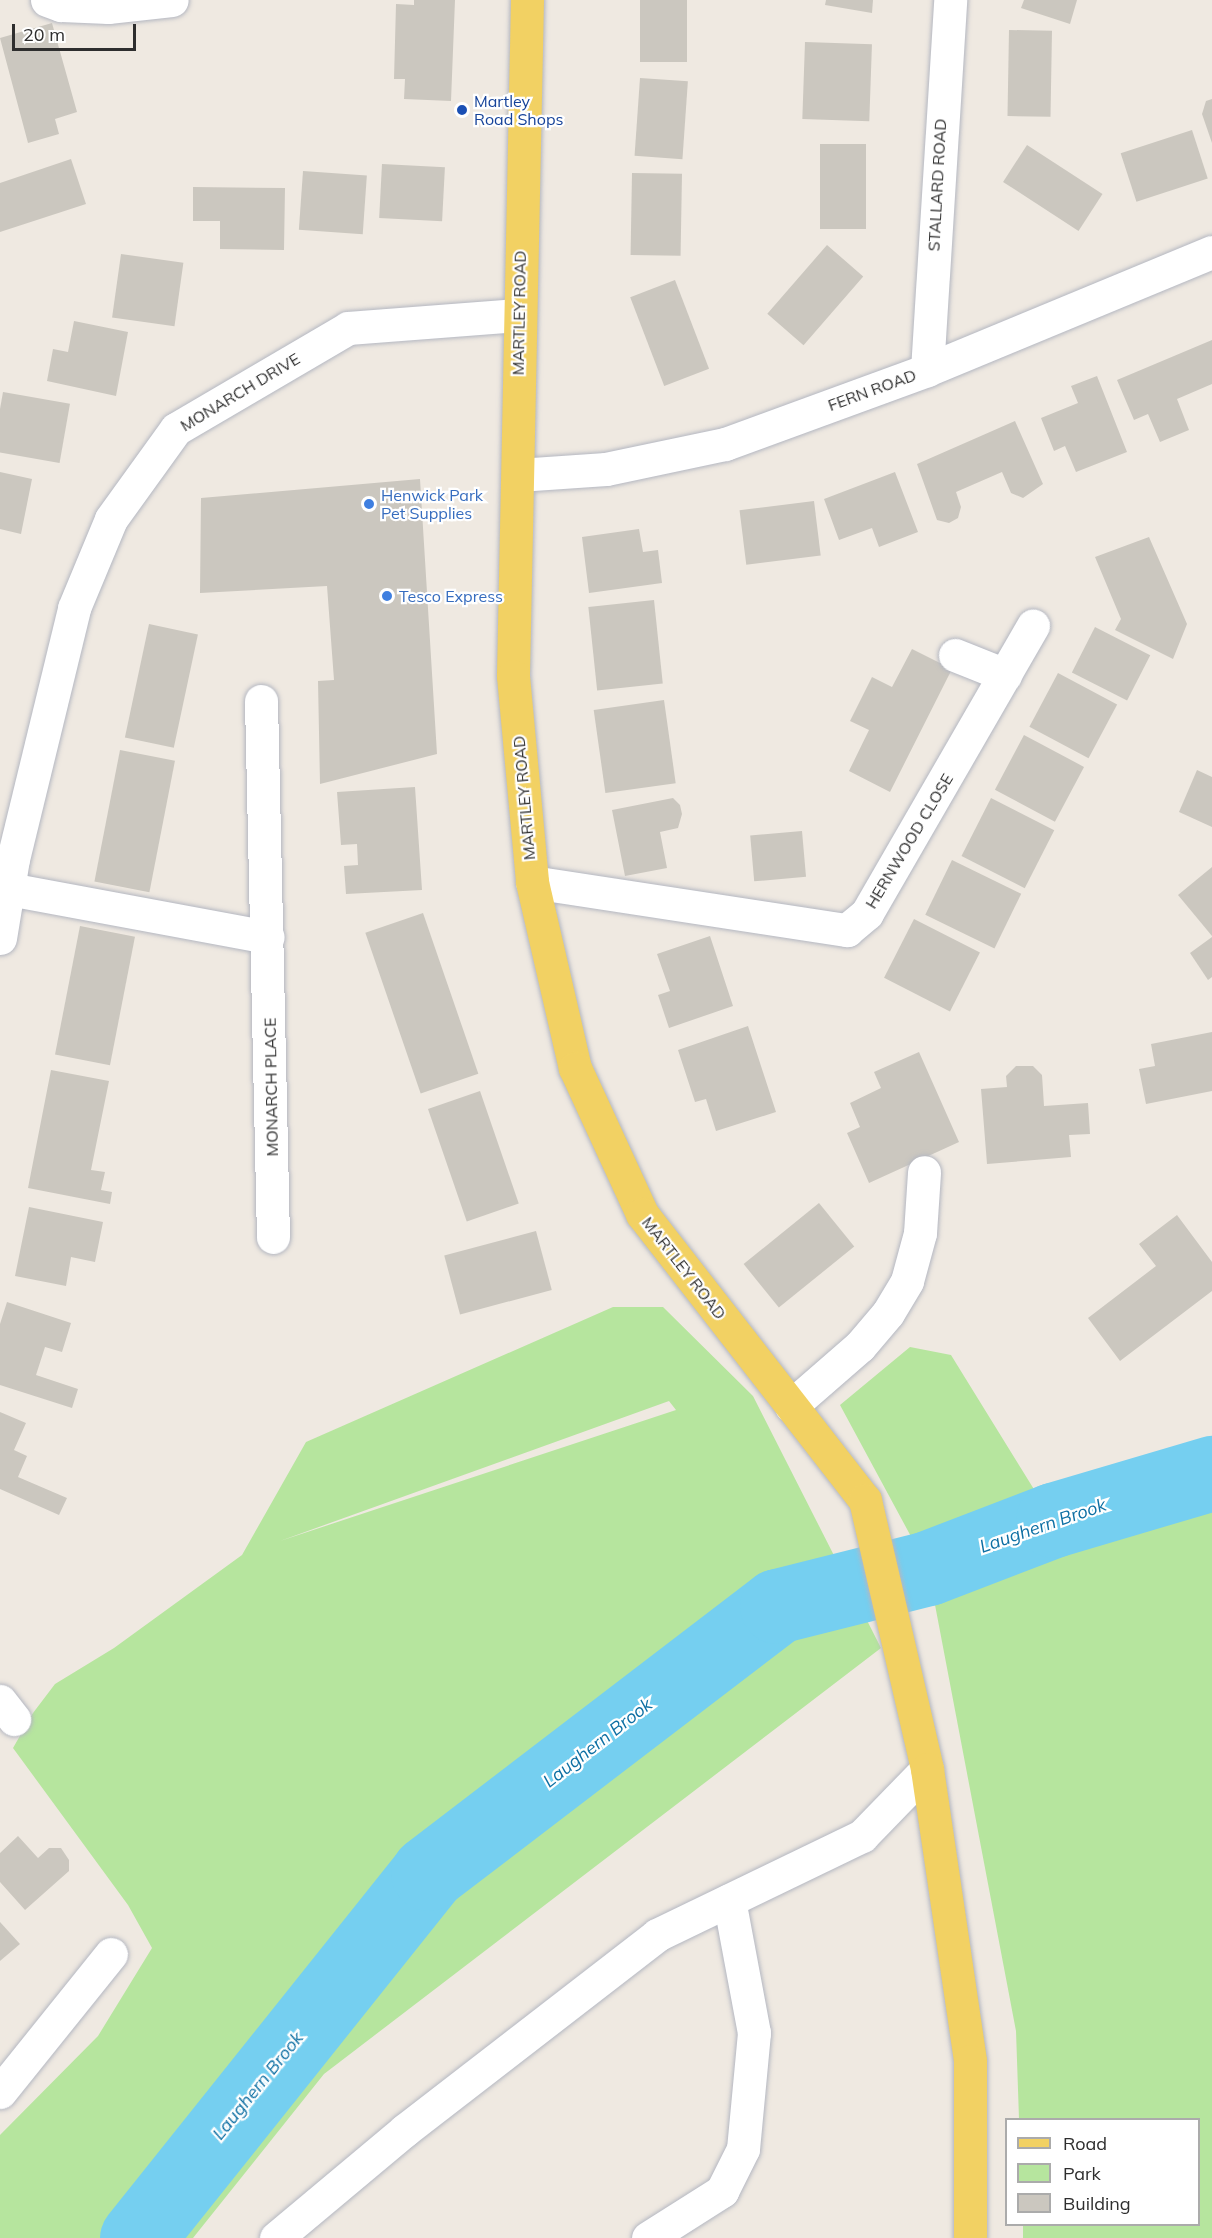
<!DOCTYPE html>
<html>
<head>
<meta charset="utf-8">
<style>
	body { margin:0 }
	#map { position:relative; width:1212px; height:2238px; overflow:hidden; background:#efe9e1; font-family:Mulish,sans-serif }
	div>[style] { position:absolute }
	.green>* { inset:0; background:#b6e59e }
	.river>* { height:75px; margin:-37.5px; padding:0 37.5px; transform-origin:37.5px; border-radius:37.5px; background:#75cff0 }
	.building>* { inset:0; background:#cbc7bf; transform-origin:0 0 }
	.roads { filter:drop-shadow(0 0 2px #b4b7c1) drop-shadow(0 0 2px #b4b7c1) }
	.minor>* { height:33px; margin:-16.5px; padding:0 16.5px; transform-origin:16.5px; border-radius:16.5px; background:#fff }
	.major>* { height:33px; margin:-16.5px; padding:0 16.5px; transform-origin:16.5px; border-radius:16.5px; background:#f2d163 }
	.dots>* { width:16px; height:16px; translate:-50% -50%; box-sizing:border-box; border:3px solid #fff; border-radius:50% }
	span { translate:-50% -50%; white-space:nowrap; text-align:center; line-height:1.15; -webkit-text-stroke:4.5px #fff; paint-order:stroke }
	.transit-label { font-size:16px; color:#164399 }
	.left { translate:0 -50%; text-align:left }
	.street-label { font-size:16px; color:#2e2e2e }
	.shop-label { font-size:16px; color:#366cbe }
	.water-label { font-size:18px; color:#0d6fa3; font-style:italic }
	.legend { position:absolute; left:1005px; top:2118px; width:195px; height:108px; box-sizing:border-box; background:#fff; border:2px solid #ababab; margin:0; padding:8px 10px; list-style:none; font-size:18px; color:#2e2e2e }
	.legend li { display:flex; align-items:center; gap:12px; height:30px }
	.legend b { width:30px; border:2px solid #ababab }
	.scale { position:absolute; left:12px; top:24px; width:124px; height:27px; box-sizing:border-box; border:3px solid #2e2e2e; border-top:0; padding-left:8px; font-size:18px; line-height:21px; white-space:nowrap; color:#2e2e2e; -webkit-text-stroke:4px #fff; paint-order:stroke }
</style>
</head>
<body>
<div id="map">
	<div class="green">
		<div style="clip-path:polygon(evenodd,613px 1307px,663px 1307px,753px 1396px,881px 1648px,324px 2074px,193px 2238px,0 2238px,0 2135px,98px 2036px,152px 1948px,128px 1905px,13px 1748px,33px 1713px,55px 1684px,114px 1648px,242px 1555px,306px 1442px,613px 1307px,669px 1401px,676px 1410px,280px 1541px,669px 1401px)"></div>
		<div style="clip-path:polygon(910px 1347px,951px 1355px,1053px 1520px,1212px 1473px,1212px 2238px,1023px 2238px,1023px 2225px,1198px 2224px,1198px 2120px,1019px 2119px,1016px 2031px,928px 1568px,840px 1405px)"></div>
	</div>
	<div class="river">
		<div style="left:137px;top:2238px;width:467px;rotate:-51.4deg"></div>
		<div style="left:428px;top:1873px;width:439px;rotate:-37.4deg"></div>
		<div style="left:777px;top:1606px;width:156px;rotate:-14.1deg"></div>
		<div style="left:928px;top:1568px;width:134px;rotate:-21deg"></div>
		<div style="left:1053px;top:1520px;width:166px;rotate:-16.5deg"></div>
	</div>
	<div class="building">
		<div style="clip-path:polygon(414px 0,455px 0,451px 101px,404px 99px,405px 79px,394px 79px,396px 4px,414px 5px)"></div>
		<div style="left:640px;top:0;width:47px;height:62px"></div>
		<div style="clip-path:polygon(826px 0,873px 0,872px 13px,825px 5px)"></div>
		<div style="clip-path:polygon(1024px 0,1077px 0,1070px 24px,1021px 8px)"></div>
		<div style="clip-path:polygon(52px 23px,77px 112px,55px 119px,59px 134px,28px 143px,0 38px)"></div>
		<div style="left:1009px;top:30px;width:43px;height:86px;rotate:1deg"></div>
		<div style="left:805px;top:42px;width:67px;height:77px;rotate:2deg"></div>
		<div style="left:640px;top:78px;width:48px;height:78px;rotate:4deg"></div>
		<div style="clip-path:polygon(1212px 99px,1212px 143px,1202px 114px,1206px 101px)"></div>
		<div style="left:1192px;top:130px;width:51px;height:75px;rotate:72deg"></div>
		<div style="left:820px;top:144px;width:46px;height:85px"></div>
		<div style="left:1027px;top:145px;width:90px;height:44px;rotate:33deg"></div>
		<div style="clip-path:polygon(71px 159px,86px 204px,0 232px,0 183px)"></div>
		<div style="left:382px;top:164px;width:63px;height:54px;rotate:3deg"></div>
		<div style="left:303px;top:171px;width:64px;height:59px;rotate:4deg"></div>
		<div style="left:632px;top:173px;width:50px;height:82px;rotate:1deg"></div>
		<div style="clip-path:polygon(193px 187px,285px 188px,284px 250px,220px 249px,220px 221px,193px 221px)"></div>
		<div style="left:827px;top:245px;width:48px;height:91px;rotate:41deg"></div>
		<div style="left:121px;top:254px;width:63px;height:64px;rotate:8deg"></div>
		<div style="left:675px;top:280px;width:95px;height:48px;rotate:69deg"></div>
		<div style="clip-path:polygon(74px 321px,128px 332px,116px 396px,47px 381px,53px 349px,68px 352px)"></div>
		<div style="clip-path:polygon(1212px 340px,1212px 384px,1177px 399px,1189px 430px,1160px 442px,1148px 414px,1134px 420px,1117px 380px)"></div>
		<div style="clip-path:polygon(1097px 376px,1127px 452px,1076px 472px,1065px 446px,1054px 451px,1041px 418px,1078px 403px,1071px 386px)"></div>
		<div style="left:3px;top:392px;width:68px;height:60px;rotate:10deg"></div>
		<div style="clip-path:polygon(1015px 421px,1043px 484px,1023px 498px,1011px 493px,1002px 472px,956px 492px,961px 507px,958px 518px,949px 523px,937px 520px,917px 464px)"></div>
		<div style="clip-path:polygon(0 472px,32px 479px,21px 534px,0 529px)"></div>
		<div style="clip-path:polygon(895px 472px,918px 532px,879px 547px,872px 528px,839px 540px,824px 499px)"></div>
		<div style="clip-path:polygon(420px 479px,437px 754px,320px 784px,318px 681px,334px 680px,327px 586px,200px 593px,201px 498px)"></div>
		<div style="left:814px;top:501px;width:55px;height:75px;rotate:83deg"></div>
		<div style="clip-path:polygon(639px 529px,643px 552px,658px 550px,662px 583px,589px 593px,582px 537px)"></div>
		<div style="clip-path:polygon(1149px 537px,1187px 624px,1173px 659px,1115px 630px,1121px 619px,1095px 557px)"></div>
		<div style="left:654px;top:600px;width:84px;height:66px;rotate:84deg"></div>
		<div style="left:149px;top:624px;width:50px;height:116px;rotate:12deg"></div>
		<div style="left:1095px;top:627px;width:62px;height:51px;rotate:27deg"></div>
		<div style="clip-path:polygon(912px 649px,952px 669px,890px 792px,849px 771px,869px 730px,850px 721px,872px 677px,892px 687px)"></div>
		<div style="left:1058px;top:673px;width:67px;height:61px;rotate:28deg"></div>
		<div style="left:664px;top:700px;width:84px;height:71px;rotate:82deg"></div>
		<div style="left:1024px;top:735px;width:68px;height:62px;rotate:28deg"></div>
		<div style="left:120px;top:750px;width:56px;height:134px;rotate:11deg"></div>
		<div style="clip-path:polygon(1197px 770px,1212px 777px,1212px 827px,1179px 812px)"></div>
		<div style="clip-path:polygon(415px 787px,422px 890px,346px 894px,344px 866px,358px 865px,357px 844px,341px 845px,337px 792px)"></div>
		<div style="clip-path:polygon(673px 798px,680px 805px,682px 814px,678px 828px,660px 832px,667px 868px,625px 876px,612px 810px)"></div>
		<div style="left:991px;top:798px;width:71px;height:65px;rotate:27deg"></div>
		<div style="left:802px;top:831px;width:46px;height:52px;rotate:85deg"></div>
		<div style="left:952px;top:860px;width:77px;height:61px;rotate:26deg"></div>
		<div style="clip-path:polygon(1212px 867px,1212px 936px,1178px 895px)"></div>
		<div style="left:423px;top:913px;width:170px;height:61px;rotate:71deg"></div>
		<div style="left:914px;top:919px;width:74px;height:66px;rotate:27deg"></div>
		<div style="left:80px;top:926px;width:56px;height:131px;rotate:11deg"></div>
		<div style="clip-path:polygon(710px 936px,733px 1006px,669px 1028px,658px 995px,670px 991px,657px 954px)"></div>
		<div style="clip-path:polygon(1212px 937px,1212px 977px,1208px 980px,1190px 953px)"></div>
		<div style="clip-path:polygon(748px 1026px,776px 1112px,716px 1131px,706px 1099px,695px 1102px,678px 1050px)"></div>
		<div style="clip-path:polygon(1212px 1032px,1212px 1091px,1146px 1104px,1139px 1069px,1155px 1066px,1151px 1044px)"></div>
		<div style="clip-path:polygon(919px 1052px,959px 1142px,869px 1183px,847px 1133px,860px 1127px,850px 1103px,881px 1088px,874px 1072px)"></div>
		<div style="clip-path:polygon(1016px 1066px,1033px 1066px,1042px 1075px,1044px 1106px,1088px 1103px,1090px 1134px,1069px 1135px,1071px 1157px,987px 1164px,981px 1089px,1007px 1087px,1006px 1076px)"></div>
		<div style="clip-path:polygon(51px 1070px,109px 1081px,91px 1170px,105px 1172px,101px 1190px,112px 1192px,110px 1204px,28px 1188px)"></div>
		<div style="left:480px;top:1091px;width:119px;height:55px;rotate:71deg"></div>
		<div style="left:819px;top:1203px;width:56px;height:97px;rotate:51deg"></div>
		<div style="clip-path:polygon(29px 1207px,103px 1222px,95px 1262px,71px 1257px,66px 1286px,15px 1276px)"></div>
		<div style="clip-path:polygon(1177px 1215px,1212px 1262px,1212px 1291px,1120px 1361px,1088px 1318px,1156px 1266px,1139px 1244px)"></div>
		<div style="left:536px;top:1231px;width:61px;height:95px;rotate:75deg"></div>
		<div style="clip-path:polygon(7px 1302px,71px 1323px,62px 1352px,45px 1347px,36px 1375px,78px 1389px,72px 1408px,0 1385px,0 1324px)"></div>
		<div style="clip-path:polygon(0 1412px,26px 1423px,14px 1450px,27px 1456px,18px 1477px,67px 1498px,59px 1515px,0 1489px)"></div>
		<div style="clip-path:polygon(18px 1836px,38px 1858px,49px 1848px,61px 1848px,69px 1860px,69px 1871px,25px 1910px,0 1882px,0 1853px)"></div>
		<div style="clip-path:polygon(0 1922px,20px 1944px,0 1961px)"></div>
	</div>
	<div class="roads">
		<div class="minor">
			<div style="left:47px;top:0;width:15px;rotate:20deg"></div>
			<div style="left:61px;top:5px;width:47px;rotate:2.4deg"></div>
			<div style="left:108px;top:7px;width:64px;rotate:-6.2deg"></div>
			<div style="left:927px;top:370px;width:371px;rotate:-86.4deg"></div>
			<div style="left:518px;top:475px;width:88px;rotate:-3.9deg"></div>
			<div style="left:606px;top:469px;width:122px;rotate:-11.9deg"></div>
			<div style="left:725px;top:444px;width:215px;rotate:-20.1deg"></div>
			<div style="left:927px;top:370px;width:308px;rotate:-22.5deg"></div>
			<div style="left:955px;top:655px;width:54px;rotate:21.8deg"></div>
			<div style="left:261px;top:701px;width:536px;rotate:88.72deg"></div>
			<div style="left:532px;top:882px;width:319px;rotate:8.7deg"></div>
			<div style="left:847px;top:930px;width:26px;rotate:-40deg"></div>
			<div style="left:867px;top:913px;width:332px;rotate:-60deg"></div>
			<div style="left:9px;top:889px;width:263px;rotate:10.5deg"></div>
			<div style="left:0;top:938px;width:80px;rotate:-80.7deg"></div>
			<div style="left:13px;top:859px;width:258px;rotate:-76.3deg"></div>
			<div style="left:74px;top:608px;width:96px;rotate:-67.4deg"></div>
			<div style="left:111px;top:519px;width:111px;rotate:-54.2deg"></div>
			<div style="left:176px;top:429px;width:199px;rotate:-30.4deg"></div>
			<div style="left:348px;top:328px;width:170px;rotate:-4.4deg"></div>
			<div style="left:791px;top:1406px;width:91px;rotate:-41deg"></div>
			<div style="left:860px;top:1346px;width:43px;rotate:-49.7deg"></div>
			<div style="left:888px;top:1313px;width:37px;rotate:-59deg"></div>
			<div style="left:907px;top:1281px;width:50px;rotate:-74.8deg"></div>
			<div style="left:920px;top:1233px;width:61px;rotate:-86.2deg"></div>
			<div style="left:0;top:1701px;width:23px;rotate:52deg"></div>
			<div style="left:0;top:2092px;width:177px;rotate:-51.2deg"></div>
			<div style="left:276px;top:2238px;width:168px;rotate:-39.9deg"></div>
			<div style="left:405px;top:2130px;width:319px;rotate:-37.7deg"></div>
			<div style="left:657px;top:1935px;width:228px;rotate:-25.8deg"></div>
			<div style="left:862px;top:1836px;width:93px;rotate:-45.9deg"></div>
			<div style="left:648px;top:2238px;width:88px;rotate:-32.4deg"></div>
			<div style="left:722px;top:2191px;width:47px;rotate:-63.4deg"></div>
			<div style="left:743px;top:2149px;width:117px;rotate:-84.6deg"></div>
			<div style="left:754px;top:2033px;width:135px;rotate:-100.6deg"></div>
		</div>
		<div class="major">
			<div style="left:527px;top:0;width:676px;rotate:91.19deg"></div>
			<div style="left:513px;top:676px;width:207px;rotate:84.7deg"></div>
			<div style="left:532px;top:882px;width:191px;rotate:77deg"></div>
			<div style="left:575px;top:1068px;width:161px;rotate:65.3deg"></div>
			<div style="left:642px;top:1214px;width:363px;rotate:52.1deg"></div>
			<div style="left:865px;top:1500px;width:276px;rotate:77deg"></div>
			<div style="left:927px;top:1769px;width:295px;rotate:81.6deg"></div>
			<div style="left:970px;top:2061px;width:177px;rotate:90deg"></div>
		</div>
	</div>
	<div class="dots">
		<div style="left:462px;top:110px;background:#1a4fb4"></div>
		<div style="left:369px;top:504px;background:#3f7fe0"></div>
		<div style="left:387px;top:596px;background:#3f7fe0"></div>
	</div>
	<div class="transit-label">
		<span class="left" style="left:474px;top:110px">Martley<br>Road Shops</span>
	</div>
	<div class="street-label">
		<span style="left:937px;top:185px;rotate:-87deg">STALLARD ROAD</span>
		<span style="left:519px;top:313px;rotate:-89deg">MARTLEY ROAD</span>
		<span style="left:872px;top:390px;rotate:-20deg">FERN ROAD</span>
		<span style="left:240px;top:392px;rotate:-31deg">MONARCH DRIVE</span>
		<span style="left:524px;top:798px;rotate:-95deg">MARTLEY ROAD</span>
		<span style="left:909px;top:841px;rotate:-59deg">HERNWOOD CLOSE</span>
		<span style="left:271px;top:1087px;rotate:-91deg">MONARCH PLACE</span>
		<span style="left:684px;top:1268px;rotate:52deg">MARTLEY ROAD</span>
	</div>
	<div class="shop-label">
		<span class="left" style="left:381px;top:504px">Henwick Park<br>Pet Supplies</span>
		<span class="left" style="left:399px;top:596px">Tesco Express</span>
	</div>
	<div class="water-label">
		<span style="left:1043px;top:1526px;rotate:-19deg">Laughern Brook</span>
		<span style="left:598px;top:1743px;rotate:-38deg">Laughern Brook</span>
		<span style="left:258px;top:2086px;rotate:-51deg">Laughern Brook</span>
	</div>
	<ul class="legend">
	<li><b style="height:8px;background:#f2d163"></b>Road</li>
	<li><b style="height:16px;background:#b6e59e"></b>Park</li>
	<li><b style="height:16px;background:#cbc7bf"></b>Building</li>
	</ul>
	<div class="scale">20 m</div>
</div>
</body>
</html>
